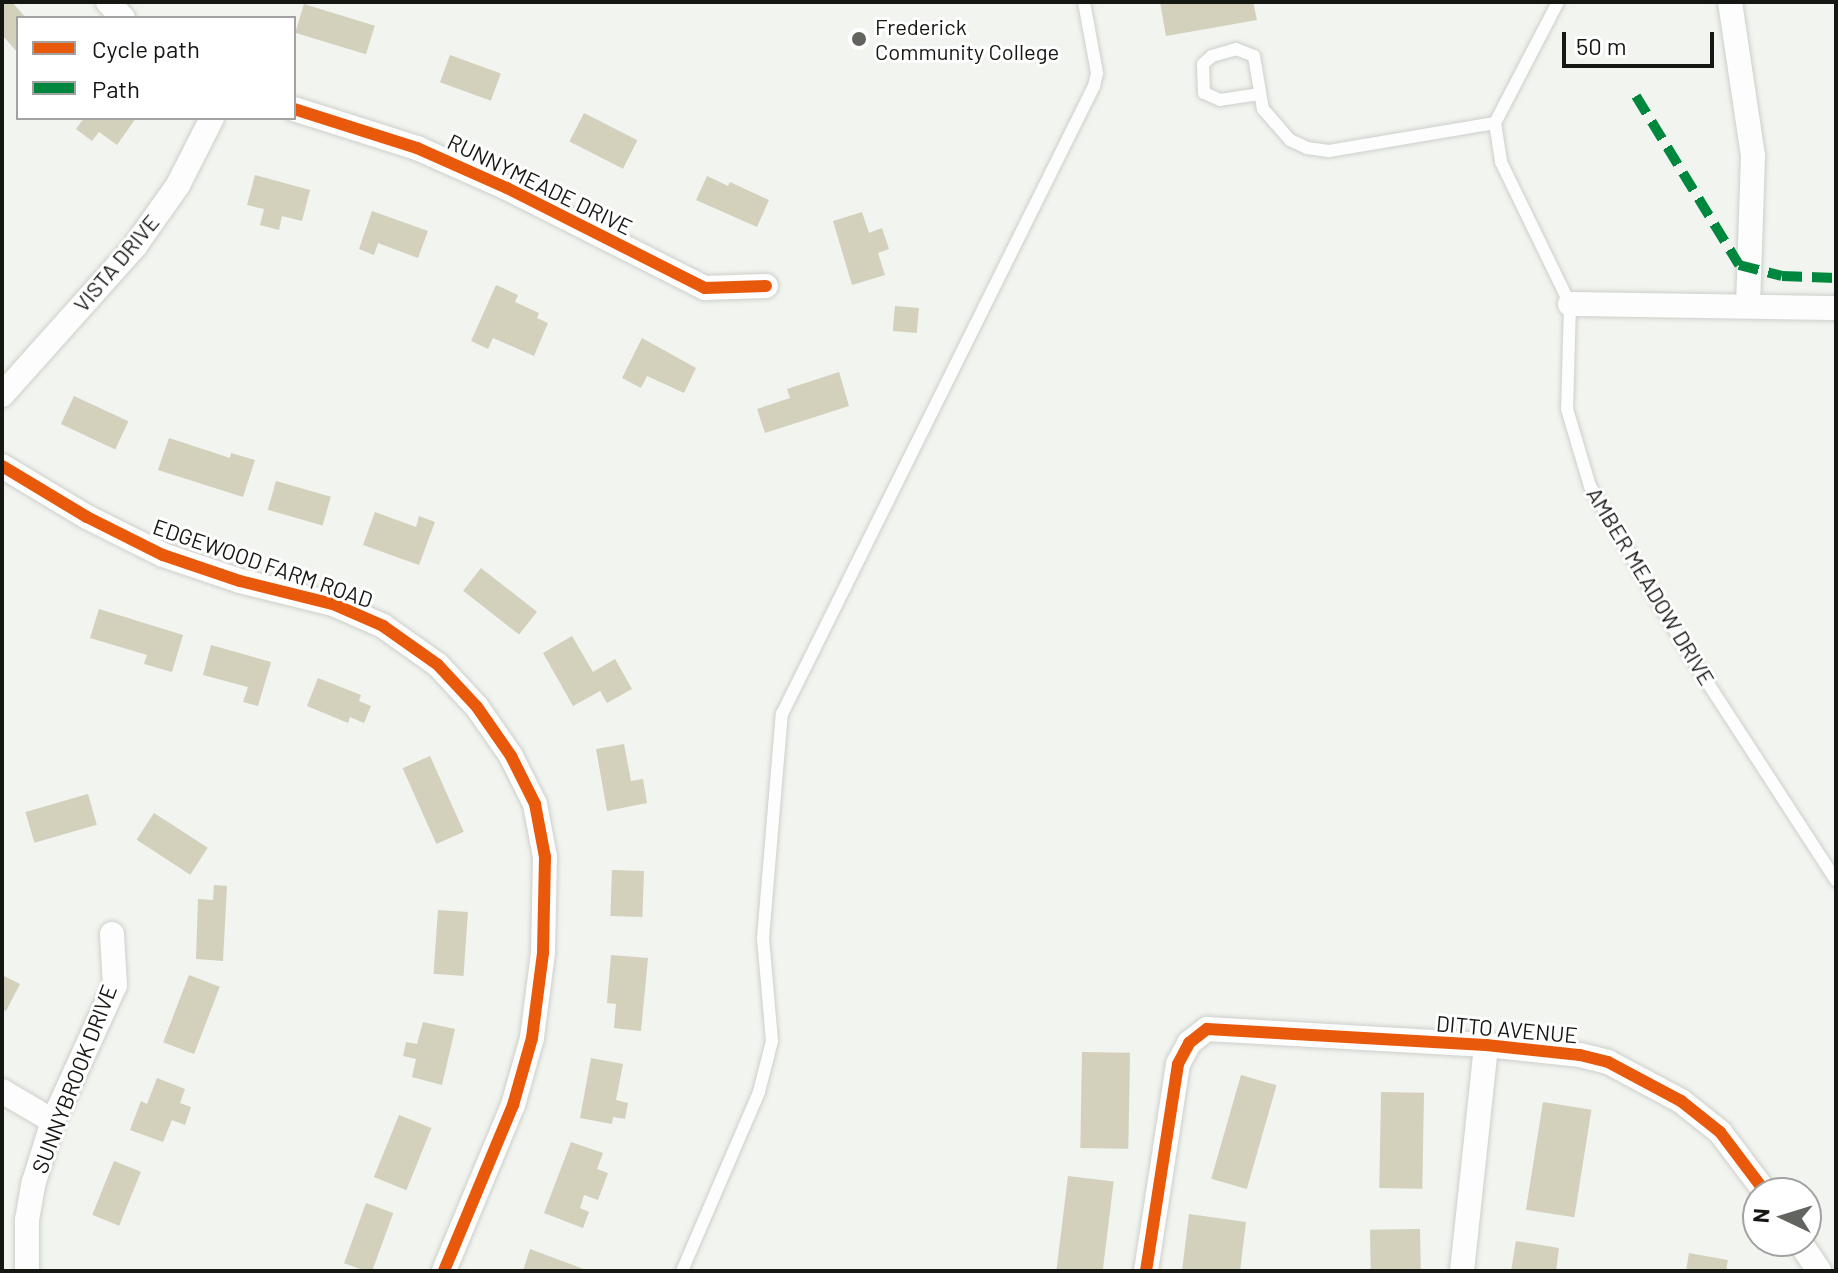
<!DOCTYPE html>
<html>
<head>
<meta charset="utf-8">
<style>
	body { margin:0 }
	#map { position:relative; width:1838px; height:1273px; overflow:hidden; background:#f1f4ef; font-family:Barlow,sans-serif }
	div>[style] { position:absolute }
	.building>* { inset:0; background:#d3d0bc; transform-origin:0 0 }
	.roads { filter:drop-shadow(0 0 2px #cdcfcb) drop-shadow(0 0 2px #cdcfcb) }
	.lane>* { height:12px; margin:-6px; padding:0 6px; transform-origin:6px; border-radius:6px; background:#fdfdfd }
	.street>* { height:24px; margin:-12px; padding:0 12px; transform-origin:12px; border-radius:12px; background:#fdfdfd }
	.quiet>* { height:10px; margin-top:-5px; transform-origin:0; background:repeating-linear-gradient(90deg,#00873e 0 20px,transparent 0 30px) }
	.cycleway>* { height:12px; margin:-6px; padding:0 6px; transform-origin:6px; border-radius:6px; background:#e8590c }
	.dots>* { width:22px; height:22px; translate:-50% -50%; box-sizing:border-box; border:4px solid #fff; border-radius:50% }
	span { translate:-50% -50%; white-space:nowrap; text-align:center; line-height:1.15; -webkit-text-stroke:6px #fff; paint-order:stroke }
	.poi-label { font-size:22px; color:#151713 }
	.left { translate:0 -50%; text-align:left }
	.street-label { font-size:22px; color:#151713 }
	.frame { position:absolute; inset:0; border:4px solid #151713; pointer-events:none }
	.legend { position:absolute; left:16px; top:16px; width:280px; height:104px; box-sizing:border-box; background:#fff; border:2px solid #a1a2a1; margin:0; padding:10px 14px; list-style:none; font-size:24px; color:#151713 }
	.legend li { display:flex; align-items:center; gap:16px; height:40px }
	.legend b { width:40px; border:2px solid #a1a2a1 }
	.north { position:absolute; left:1742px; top:1177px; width:80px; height:80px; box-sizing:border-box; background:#fff; border:2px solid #a1a2a1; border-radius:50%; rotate:274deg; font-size:22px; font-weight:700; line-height:32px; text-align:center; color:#151713 }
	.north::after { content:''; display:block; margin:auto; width:28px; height:36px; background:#626460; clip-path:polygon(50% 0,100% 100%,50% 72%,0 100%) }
	.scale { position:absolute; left:1562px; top:32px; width:152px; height:36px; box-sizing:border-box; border:4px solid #151713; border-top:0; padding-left:10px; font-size:24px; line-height:28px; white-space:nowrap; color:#151713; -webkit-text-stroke:6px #fff; paint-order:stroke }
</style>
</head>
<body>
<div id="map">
	<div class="building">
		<div style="clip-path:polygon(2px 2px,12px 2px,26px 18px,18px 18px,18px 53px,2px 35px)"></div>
		<div style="clip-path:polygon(1160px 2px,1253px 2px,1257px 20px,1166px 36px)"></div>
		<div style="left:304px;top:4px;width:74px;height:30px;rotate:17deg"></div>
		<div style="left:450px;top:55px;width:54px;height:29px;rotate:20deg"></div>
		<div style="left:584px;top:113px;width:60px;height:32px;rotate:27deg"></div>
		<div style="clip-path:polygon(84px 118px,136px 118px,117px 145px,99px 132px,92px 141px,76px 129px)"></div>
		<div style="clip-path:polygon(255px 175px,310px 190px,302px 221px,282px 216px,279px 230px,260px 225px,264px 209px,247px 205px)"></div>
		<div style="clip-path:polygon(707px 176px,728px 186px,730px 182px,769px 200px,757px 227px,696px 200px)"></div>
		<div style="clip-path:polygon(372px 211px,428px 231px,418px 258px,378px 243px,374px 255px,359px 249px)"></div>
		<div style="clip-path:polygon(862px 212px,869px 233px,882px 228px,889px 249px,878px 253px,885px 275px,852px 285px,833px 221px)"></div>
		<div style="clip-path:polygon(496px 285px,518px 295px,515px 302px,539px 313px,537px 318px,548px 323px,534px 356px,493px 338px,488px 349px,471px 341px)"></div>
		<div style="left:895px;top:306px;width:24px;height:25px;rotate:5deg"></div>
		<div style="clip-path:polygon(642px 338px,696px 368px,684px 393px,647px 376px,641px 388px,622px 378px)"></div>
		<div style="clip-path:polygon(839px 372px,849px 406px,765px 433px,757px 409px,790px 398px,787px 389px)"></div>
		<div style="left:74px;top:396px;width:60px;height:31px;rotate:25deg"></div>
		<div style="clip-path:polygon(169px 438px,230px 458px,231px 453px,255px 460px,243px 497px,158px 470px)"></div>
		<div style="left:276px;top:481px;width:57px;height:30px;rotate:16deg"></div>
		<div style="clip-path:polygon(375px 512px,416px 527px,419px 516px,435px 522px,419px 565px,363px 545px)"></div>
		<div style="left:481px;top:568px;width:71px;height:29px;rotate:38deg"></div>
		<div style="clip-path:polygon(99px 609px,183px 635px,172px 672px,144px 664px,147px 655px,90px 638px)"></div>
		<div style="clip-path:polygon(572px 636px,593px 672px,615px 659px,632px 689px,607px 703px,600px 691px,573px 706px,543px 653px)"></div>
		<div style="clip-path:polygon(211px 645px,271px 662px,258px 706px,243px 702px,248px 687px,203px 675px)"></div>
		<div style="clip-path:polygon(318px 678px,361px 695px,359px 701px,371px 706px,364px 723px,350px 717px,348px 723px,307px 706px)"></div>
		<div style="clip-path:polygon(624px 744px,631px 781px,643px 779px,647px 803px,607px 811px,596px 749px)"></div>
		<div style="left:430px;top:756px;width:83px;height:30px;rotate:66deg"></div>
		<div style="left:88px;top:794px;width:32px;height:65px;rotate:74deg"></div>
		<div style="left:154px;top:813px;width:64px;height:32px;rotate:33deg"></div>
		<div style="left:612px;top:870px;width:32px;height:46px;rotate:2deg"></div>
		<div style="clip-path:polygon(214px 885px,227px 886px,223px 961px,196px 959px,198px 899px,213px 900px)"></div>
		<div style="left:438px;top:910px;width:30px;height:64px;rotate:4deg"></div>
		<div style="clip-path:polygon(611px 955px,648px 958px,641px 1031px,614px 1028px,616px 1004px,607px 1003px)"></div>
		<div style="clip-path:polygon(2px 975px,20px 984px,6px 1011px,2px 1009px)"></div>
		<div style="left:189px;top:975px;width:33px;height:72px;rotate:21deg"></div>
		<div style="clip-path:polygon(423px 1022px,455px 1029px,442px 1085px,412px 1077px,416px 1059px,403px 1056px,406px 1042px,417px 1044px)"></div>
		<div style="left:1082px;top:1052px;width:48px;height:96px;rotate:1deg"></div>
		<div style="clip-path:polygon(591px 1058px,623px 1064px,616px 1100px,628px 1103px,625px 1119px,613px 1117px,612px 1124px,580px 1118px)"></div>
		<div style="left:1241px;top:1075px;width:37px;height:108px;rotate:16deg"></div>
		<div style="clip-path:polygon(157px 1078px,185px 1089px,180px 1103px,191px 1107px,185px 1125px,172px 1120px,163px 1142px,130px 1130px,141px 1101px,147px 1104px)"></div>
		<div style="left:1381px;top:1092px;width:43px;height:96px;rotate:1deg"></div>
		<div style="left:1543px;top:1102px;width:49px;height:109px;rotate:9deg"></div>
		<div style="left:399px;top:1115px;width:35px;height:67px;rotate:22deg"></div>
		<div style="clip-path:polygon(571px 1142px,603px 1153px,597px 1169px,608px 1173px,598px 1200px,584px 1195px,580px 1208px,589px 1212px,583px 1228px,544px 1213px)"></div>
		<div style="left:114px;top:1161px;width:29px;height:58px;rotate:22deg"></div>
		<div style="left:1068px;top:1176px;width:46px;height:96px;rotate:7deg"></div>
		<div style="left:366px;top:1203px;width:29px;height:64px;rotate:20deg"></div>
		<div style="clip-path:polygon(1189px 1214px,1246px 1222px,1240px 1271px,1182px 1271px)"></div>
		<div style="left:1420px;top:1229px;width:42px;height:50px;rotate:89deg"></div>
		<div style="clip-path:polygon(1516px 1241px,1559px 1248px,1556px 1271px,1511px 1271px)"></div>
		<div style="clip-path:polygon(530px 1249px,589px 1271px,523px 1271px)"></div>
		<div style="clip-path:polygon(1689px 1253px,1728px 1260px,1726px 1271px,1686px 1271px)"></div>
	</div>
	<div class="roads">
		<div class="lane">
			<div style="left:1558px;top:2px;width:136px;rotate:117.5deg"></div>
			<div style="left:1495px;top:123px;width:39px;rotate:81deg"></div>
			<div style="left:1501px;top:162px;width:158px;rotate:64.1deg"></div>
			<div style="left:1570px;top:304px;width:105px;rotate:91.6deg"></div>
			<div style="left:1567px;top:409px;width:80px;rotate:73.4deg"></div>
			<div style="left:1590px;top:486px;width:195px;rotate:59.5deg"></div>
			<div style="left:1689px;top:654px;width:270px;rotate:57deg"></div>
			<div style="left:1260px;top:94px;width:40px;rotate:171.5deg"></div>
			<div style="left:1220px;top:100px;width:17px;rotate:-156deg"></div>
			<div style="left:1204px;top:93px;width:29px;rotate:-92deg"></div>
			<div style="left:1203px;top:64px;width:12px;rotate:-42deg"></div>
			<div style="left:1212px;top:56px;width:25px;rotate:-16deg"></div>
			<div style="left:1236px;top:49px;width:19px;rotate:21deg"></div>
			<div style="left:1254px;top:56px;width:54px;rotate:80.4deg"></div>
			<div style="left:1263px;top:109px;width:41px;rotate:48.9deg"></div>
			<div style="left:1290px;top:140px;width:19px;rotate:25deg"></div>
			<div style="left:1307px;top:148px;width:22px;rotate:8deg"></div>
			<div style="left:1329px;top:151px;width:168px;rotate:-9.6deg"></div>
			<div style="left:682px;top:1271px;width:195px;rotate:-66.7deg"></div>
			<div style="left:759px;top:1092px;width:53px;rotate:-75.7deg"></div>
			<div style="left:772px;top:1041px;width:103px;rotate:-95deg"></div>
			<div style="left:763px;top:938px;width:225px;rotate:-85.2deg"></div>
			<div style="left:782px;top:714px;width:701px;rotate:-63.58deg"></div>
			<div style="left:1094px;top:86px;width:13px;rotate:-77deg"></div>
			<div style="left:1097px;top:73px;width:72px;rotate:-100.4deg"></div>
		</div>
		<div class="street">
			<div style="left:108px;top:2px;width:22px;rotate:47deg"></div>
			<div style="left:1730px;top:2px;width:156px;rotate:81.5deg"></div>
			<div style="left:1753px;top:156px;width:150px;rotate:91.9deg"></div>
			<div style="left:294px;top:109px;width:129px;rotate:17.6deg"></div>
			<div style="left:417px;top:148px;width:98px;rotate:24deg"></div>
			<div style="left:507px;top:188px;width:222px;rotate:26.8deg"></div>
			<div style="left:705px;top:288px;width:61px;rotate:-1.9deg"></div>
			<div style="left:1570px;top:304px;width:266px;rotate:0.9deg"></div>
			<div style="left:2px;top:395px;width:200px;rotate:-48.2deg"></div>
			<div style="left:135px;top:246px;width:75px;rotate:-54.8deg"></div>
			<div style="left:178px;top:185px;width:75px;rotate:-63.1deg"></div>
			<div style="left:2px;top:466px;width:99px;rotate:31deg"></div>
			<div style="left:87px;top:517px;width:85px;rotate:26.6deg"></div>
			<div style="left:163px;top:555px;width:81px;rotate:18.7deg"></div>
			<div style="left:240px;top:581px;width:96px;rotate:13.9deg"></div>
			<div style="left:333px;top:604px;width:55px;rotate:23.7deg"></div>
			<div style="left:383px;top:626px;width:67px;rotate:35.3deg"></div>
			<div style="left:438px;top:665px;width:57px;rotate:47.1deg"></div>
			<div style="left:477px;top:707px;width:60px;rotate:55.2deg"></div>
			<div style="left:511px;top:756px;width:54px;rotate:63.4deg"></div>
			<div style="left:535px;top:804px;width:54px;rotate:79.3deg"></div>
			<div style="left:545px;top:857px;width:96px;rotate:91.2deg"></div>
			<div style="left:543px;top:953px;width:86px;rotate:97.4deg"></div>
			<div style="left:532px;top:1038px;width:70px;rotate:105.8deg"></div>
			<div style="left:513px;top:1105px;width:180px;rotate:112.6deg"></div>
			<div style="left:2px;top:1091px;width:59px;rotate:30.5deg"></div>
			<div style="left:1799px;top:1241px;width:36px;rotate:56deg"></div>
			<div style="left:27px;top:1271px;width:51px;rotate:-90deg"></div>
			<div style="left:27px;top:1220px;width:39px;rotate:-80deg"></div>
			<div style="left:34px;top:1182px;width:64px;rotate:-72.7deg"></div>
			<div style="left:53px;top:1121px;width:149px;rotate:-65.5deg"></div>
			<div style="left:115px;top:985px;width:51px;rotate:-93.4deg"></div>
			<div style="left:1146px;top:1271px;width:209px;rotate:-81.2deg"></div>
			<div style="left:1178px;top:1064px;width:24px;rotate:-62deg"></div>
			<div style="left:1189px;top:1043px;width:23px;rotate:-38deg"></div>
			<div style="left:1207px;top:1029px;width:279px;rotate:3.3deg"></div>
			<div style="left:1486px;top:1045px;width:95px;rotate:6.1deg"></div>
			<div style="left:1580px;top:1055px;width:29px;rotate:14deg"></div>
			<div style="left:1608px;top:1062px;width:83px;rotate:28.1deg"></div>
			<div style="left:1681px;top:1101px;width:50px;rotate:38.5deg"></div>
			<div style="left:1720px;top:1132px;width:76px;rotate:53deg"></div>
			<div style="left:1462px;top:1271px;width:227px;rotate:-83.9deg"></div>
		</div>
	</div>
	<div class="quiet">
		<div style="left:1636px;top:96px;width:198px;rotate:58.6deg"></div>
		<div style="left:1739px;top:265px;width:44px;rotate:14.3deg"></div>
		<div style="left:1782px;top:276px;width:54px;rotate:2.1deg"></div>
	</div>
	<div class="cycleway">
		<div style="left:294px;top:109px;width:129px;rotate:17.6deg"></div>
		<div style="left:417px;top:148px;width:98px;rotate:24deg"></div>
		<div style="left:507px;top:188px;width:222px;rotate:26.8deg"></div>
		<div style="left:705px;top:288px;width:61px;rotate:-1.9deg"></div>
		<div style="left:2px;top:466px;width:99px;rotate:31deg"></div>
		<div style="left:87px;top:517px;width:85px;rotate:26.6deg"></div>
		<div style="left:163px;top:555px;width:81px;rotate:18.7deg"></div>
		<div style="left:240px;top:581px;width:96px;rotate:13.9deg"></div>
		<div style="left:333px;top:604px;width:55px;rotate:23.7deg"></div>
		<div style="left:383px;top:626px;width:67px;rotate:35.3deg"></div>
		<div style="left:438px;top:665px;width:57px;rotate:47.1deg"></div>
		<div style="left:477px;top:707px;width:60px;rotate:55.2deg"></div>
		<div style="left:511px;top:756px;width:54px;rotate:63.4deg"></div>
		<div style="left:535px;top:804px;width:54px;rotate:79.3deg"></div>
		<div style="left:545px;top:857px;width:96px;rotate:91.2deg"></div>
		<div style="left:543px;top:953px;width:86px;rotate:97.4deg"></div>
		<div style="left:532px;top:1038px;width:70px;rotate:105.8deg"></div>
		<div style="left:513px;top:1105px;width:180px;rotate:112.6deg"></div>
		<div style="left:1146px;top:1271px;width:209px;rotate:-81.2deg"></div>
		<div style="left:1178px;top:1064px;width:24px;rotate:-62deg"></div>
		<div style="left:1189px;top:1043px;width:23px;rotate:-38deg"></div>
		<div style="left:1207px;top:1029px;width:279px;rotate:3.3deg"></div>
		<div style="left:1486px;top:1045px;width:95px;rotate:6.1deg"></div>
		<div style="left:1580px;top:1055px;width:29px;rotate:14deg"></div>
		<div style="left:1608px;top:1062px;width:83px;rotate:28.1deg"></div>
		<div style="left:1681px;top:1101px;width:50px;rotate:38.5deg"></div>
		<div style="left:1720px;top:1132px;width:76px;rotate:53deg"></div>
	</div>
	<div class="dots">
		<div style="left:859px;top:39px;background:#626460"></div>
	</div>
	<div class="poi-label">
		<span class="left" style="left:875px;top:39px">Frederick<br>Community College</span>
	</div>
	<div class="street-label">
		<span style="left:540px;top:184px;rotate:26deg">RUNNYMEADE DRIVE</span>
		<span style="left:116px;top:263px;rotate:-50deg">VISTA DRIVE</span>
		<span style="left:263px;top:563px;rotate:19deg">EDGEWOOD FARM ROAD</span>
		<span style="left:1651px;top:586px;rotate:59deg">AMBER MEADOW DRIVE</span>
		<span style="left:1507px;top:1029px;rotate:5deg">DITTO AVENUE</span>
		<span style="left:74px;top:1079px;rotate:-69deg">SUNNYBROOK DRIVE</span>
	</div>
	<div class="frame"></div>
	<ul class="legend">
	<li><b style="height:10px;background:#e8590c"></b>Cycle path</li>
	<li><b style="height:10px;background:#00873e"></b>Path</li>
	</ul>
	<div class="north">N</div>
	<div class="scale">50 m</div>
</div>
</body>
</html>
